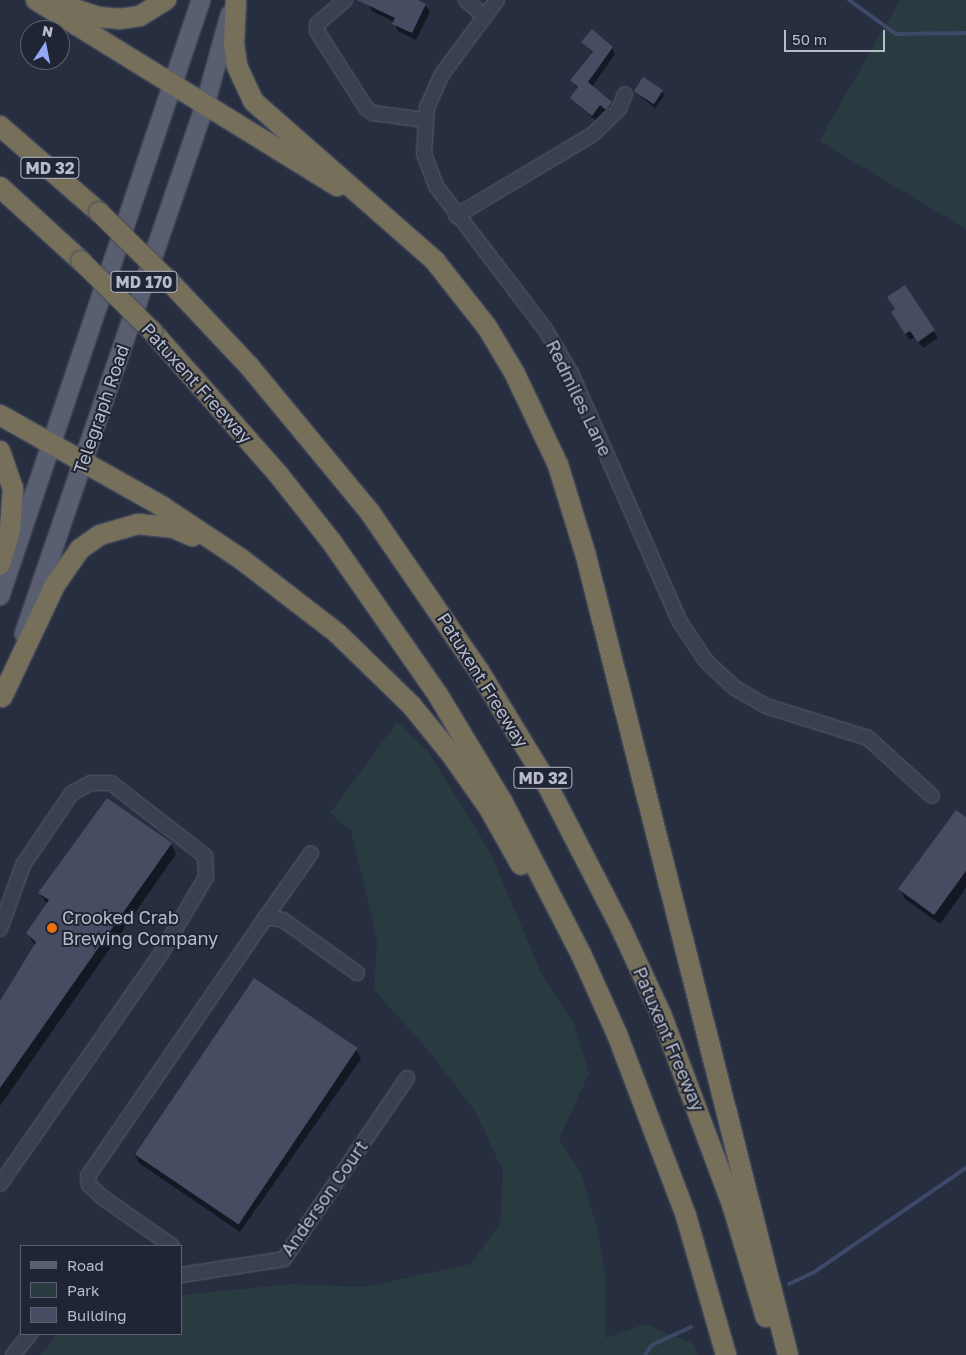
<!DOCTYPE html>
<html>
<head>
<meta charset="utf-8">
<style>
	body { margin:0 }
	#map { position:relative; width:966px; height:1355px; overflow:hidden; background:#272e40; font-family:"Golos Text",sans-serif }
	div>[style] { position:absolute }
	.green>* { inset:0; background:#293a41 }
	.shadow>* { inset:0; background:#0007 }
	.stream>* { height:4px; margin:-2px; padding:0 2px; transform-origin:2px; border-radius:2px; background:#3e4868 }
	.building>* { inset:0; background:#464d62; transform-origin:0 0 }
	.roads { filter:drop-shadow(0 0 1px #595e6d) drop-shadow(0 0 1px #595e6d) }
	.minor>* { height:14px; margin:-7px; padding:0 7px; transform-origin:7px; border-radius:7px; background:#3b4050 }
	.major>* { height:18px; margin:-9px; padding:0 9px; transform-origin:9px; border-radius:9px; background:#595f70 }
	.highway>* { height:20px; margin:-10px; padding:0 10px; transform-origin:10px; border-radius:10px; background:#766f59 }
	.bridges { filter:drop-shadow(0 0 1px #464b5a) drop-shadow(0 0 1px #464b5a) }
	.highway-bridge>* { height:20px; margin:-10px; padding:0 10px; transform-origin:10px; border-radius:10px; background:#766f59 }
	.dots>* { width:14px; height:14px; translate:-50% -50%; box-sizing:border-box; border:2px solid #202535; border-radius:50% }
	span { translate:-50% -50%; white-space:nowrap; text-align:center; line-height:1.15; -webkit-text-stroke:4px #202535; paint-order:stroke }
	.shield-label span { padding:1px 4px; background:#202535; border:1px solid; border-radius:4px; -webkit-text-stroke-width:0 }
	.shield-label { font-size:16px; color:#b8bcca; font-weight:700 }
	.street-label { font-size:18px; color:#b8bcca }
	.poi-label { font-size:18px; color:#b8bcca }
	.left { translate:0 -50%; text-align:left }
	.legend { position:absolute; left:20px; top:1245px; width:162px; height:90px; box-sizing:border-box; background:#202535; border:1px solid #5d6171; margin:0; padding:6px 9px; list-style:none; font-size:15px; color:#b8bcca }
	.legend li { display:flex; align-items:center; gap:10px; height:25px }
	.legend b { width:25px; border:1px solid #5d6171 }
	.north { position:absolute; left:20px; top:20px; width:50px; height:50px; box-sizing:border-box; background:#202535; border:1px solid #5d6171; border-radius:50%; rotate:11deg; font-size:14px; font-weight:700; line-height:20px; text-align:center; color:#b8bcca }
	.north::after { content:''; display:block; margin:auto; width:18px; height:22px; background:#93a8f4; clip-path:polygon(50% 0,100% 100%,50% 72%,0 100%) }
	.scale { position:absolute; left:784px; top:30px; width:101px; height:22px; box-sizing:border-box; border:2px solid #b8bcca; border-top:0; padding-left:6px; font-size:15px; line-height:18px; white-space:nowrap; color:#b8bcca; -webkit-text-stroke:4px #202535; paint-order:stroke }
</style>
</head>
<body>
<div id="map">
	<div class="green">
		<div style="clip-path:polygon(900px 0,966px 0,966px 229px,819px 141px)"></div>
		<div style="clip-path:polygon(397px 722px,429px 752px,491px 854px,541px 973px,574px 1023px,589px 1073px,559px 1139px,581px 1173px,597px 1227px,605px 1273px,605px 1338px,645px 1324px,694px 1344px,697px 1355px,40px 1355px,57px 1334px,181px 1334px,181px 1295px,291px 1284px,364px 1287px,471px 1264px,500px 1224px,503px 1171px,475px 1111px,423px 1044px,374px 990px,377px 939px,351px 831px,330px 813px)"></div>
	</div>
	<div class="shadow">
		<div style="clip-path:polygon(370px 0,416px 0,425px 5px,430px 12px,416px 40px,398px 31px,394px 22px,372px 11px,368px 4px)"></div>
		<div style="clip-path:polygon(583px 42px,612px 47px,615px 54px,592px 87px,615px 109px,610px 115px,604px 111px,596px 121px,571px 98px,578px 89px,572px 81px,593px 54px)"></div>
		<div style="clip-path:polygon(634px 91px,662px 91px,664px 96px,655px 108px)"></div>
		<div style="clip-path:polygon(905px 287px,938px 338px,923px 348px,915px 337px,910px 340px,897px 320px,896px 310px)"></div>
		<div style="clip-path:polygon(966px 818px,966px 888px,940px 924px,905px 899px,900px 889px)"></div>
		<div style="clip-path:polygon(171px 844px,176px 854px,0 1106px,0 1003px,35px 945px,27px 933px,48px 905px,40px 894px)"></div>
		<div style="clip-path:polygon(356px 1049px,361px 1059px,240px 1232px,139px 1163px,134px 1153px)"></div>
	</div>
	<div class="stream">
		<div style="left:849px;top:0;width:58px;rotate:35.9deg"></div>
		<div style="left:896px;top:34px;width:70px;rotate:-0.8deg"></div>
		<div style="left:789px;top:1284px;width:26px;rotate:-25deg"></div>
		<div style="left:813px;top:1273px;width:186px;rotate:-34.5deg"></div>
		<div style="left:645px;top:1355px;width:12px;rotate:-55deg"></div>
		<div style="left:652px;top:1345px;width:43px;rotate:-24.8deg"></div>
	</div>
	<div class="building">
		<div style="clip-path:polygon(357px 0,418px 0,426px 4px,412px 33px,392px 24px,395px 18px)"></div>
		<div style="clip-path:polygon(592px 29px,613px 47px,588px 82px,612px 102px,606px 110px,600px 105px,592px 116px,570px 98px,578px 87px,570px 80px,593px 52px,581px 42px)"></div>
		<div style="left:643px;top:77px;width:24px;height:17px;rotate:33deg"></div>
		<div style="clip-path:polygon(905px 285px,935px 330px,918px 342px,910px 331px,905px 334px,891px 312px,895px 309px,887px 297px)"></div>
		<div style="clip-path:polygon(107px 798px,172px 843px,0 1088px,0 1001px,36px 942px,26px 933px,49px 900px,38px 893px)"></div>
		<div style="clip-path:polygon(956px 810px,966px 817px,966px 871px,934px 915px,898px 889px)"></div>
		<div style="left:254px;top:978px;width:125px;height:213px;rotate:34deg"></div>
	</div>
	<div class="roads">
		<div class="minor">
			<div style="left:345px;top:0;width:37px;rotate:139deg"></div>
			<div style="left:317px;top:24px;width:7px;rotate:90deg"></div>
			<div style="left:317px;top:31px;width:91px;rotate:57.5deg"></div>
			<div style="left:366px;top:108px;width:9px;rotate:36deg"></div>
			<div style="left:373px;top:113px;width:51px;rotate:7.8deg"></div>
			<div style="left:466px;top:0;width:25px;rotate:42deg"></div>
			<div style="left:497px;top:0;width:92px;rotate:126.6deg"></div>
			<div style="left:442px;top:74px;width:37px;rotate:114deg"></div>
			<div style="left:427px;top:108px;width:46px;rotate:93.7deg"></div>
			<div style="left:424px;top:154px;width:34px;rotate:69deg"></div>
			<div style="left:436px;top:186px;width:180px;rotate:52.7deg"></div>
			<div style="left:545px;top:329px;width:51px;rotate:59.4deg"></div>
			<div style="left:571px;top:373px;width:272px;rotate:66.4deg"></div>
			<div style="left:680px;top:622px;width:47px;rotate:56.3deg"></div>
			<div style="left:706px;top:661px;width:40px;rotate:43deg"></div>
			<div style="left:735px;top:688px;width:36px;rotate:30deg"></div>
			<div style="left:766px;top:706px;width:107px;rotate:17.4deg"></div>
			<div style="left:868px;top:738px;width:86px;rotate:42.2deg"></div>
			<div style="left:456px;top:216px;width:158px;rotate:-30.8deg"></div>
			<div style="left:592px;top:135px;width:37px;rotate:-44deg"></div>
			<div style="left:619px;top:109px;width:16px;rotate:-68deg"></div>
			<div style="left:266px;top:917px;width:78px;rotate:-54.9deg"></div>
			<div style="left:0;top:929px;width:68px;rotate:-70.2deg"></div>
			<div style="left:23px;top:865px;width:87px;rotate:-55.8deg"></div>
			<div style="left:72px;top:793px;width:21px;rotate:-28deg"></div>
			<div style="left:91px;top:783px;width:20px"></div>
			<div style="left:111px;top:783px;width:119px;rotate:37.8deg"></div>
			<div style="left:205px;top:856px;width:21px;rotate:87deg"></div>
			<div style="left:206px;top:877px;width:91px;rotate:120.5deg"></div>
			<div style="left:160px;top:955px;width:279px;rotate:124.9deg"></div>
			<div style="left:172px;top:1246px;width:85px;rotate:-145deg"></div>
			<div style="left:102px;top:1197px;width:18px;rotate:-137deg"></div>
			<div style="left:89px;top:1185px;width:9px;rotate:-96deg"></div>
			<div style="left:88px;top:1176px;width:314px;rotate:-55.5deg"></div>
			<div style="left:266px;top:917px;width:17px;rotate:10deg"></div>
			<div style="left:283px;top:920px;width:91px;rotate:35.6deg"></div>
			<div style="left:181px;top:1275px;width:104px;rotate:-8.8deg"></div>
			<div style="left:284px;top:1259px;width:219px;rotate:-55.8deg"></div>
			<div style="left:13px;top:1355px;width:27px;rotate:-51deg"></div>
		</div>
		<div class="major">
			<div style="left:0;top:596px;width:629px;rotate:-71.36deg"></div>
			<div style="left:24px;top:634px;width:559px;rotate:-71.11deg"></div>
			<div style="left:205px;top:105px;width:94px;rotate:-74.6deg"></div>
		</div>
		<div class="highway">
			<div style="left:36px;top:0;width:354px;rotate:31.7deg"></div>
			<div style="left:236px;top:0;width:44px;rotate:92.6deg"></div>
			<div style="left:234px;top:44px;width:22px;rotate:82deg"></div>
			<div style="left:237px;top:66px;width:38px;rotate:65deg"></div>
			<div style="left:253px;top:101px;width:242px;rotate:41.3deg"></div>
			<div style="left:435px;top:261px;width:84px;rotate:51.8deg"></div>
			<div style="left:487px;top:327px;width:55px;rotate:59.2deg"></div>
			<div style="left:515px;top:374px;width:101px;rotate:64.7deg"></div>
			<div style="left:558px;top:465px;width:95px;rotate:72.9deg"></div>
			<div style="left:586px;top:556px;width:824px;rotate:75.81deg"></div>
			<div style="left:53px;top:2px;width:47px;rotate:18.4deg"></div>
			<div style="left:98px;top:17px;width:21px;rotate:5deg"></div>
			<div style="left:119px;top:19px;width:21px;rotate:-8deg"></div>
			<div style="left:140px;top:16px;width:31px;rotate:-32deg"></div>
			<div style="left:0;top:126px;width:131px;rotate:41deg"></div>
			<div style="left:0;top:187px;width:110px;rotate:42.4deg"></div>
			<div style="left:168px;top:280px;width:118px;rotate:46.7deg"></div>
			<div style="left:249px;top:366px;width:188px;rotate:50.4deg"></div>
			<div style="left:369px;top:511px;width:194px;rotate:55.5deg"></div>
			<div style="left:479px;top:671px;width:117px;rotate:58.6deg"></div>
			<div style="left:540px;top:771px;width:177px;rotate:62.7deg"></div>
			<div style="left:621px;top:928px;width:95px;rotate:65.1deg"></div>
			<div style="left:661px;top:1014px;width:203px;rotate:69.5deg"></div>
			<div style="left:732px;top:1204px;width:118px;rotate:73.3deg"></div>
			<div style="left:152px;top:331px;width:191px;rotate:48.6deg"></div>
			<div style="left:278px;top:474px;width:85px;rotate:51.7deg"></div>
			<div style="left:331px;top:541px;width:188px;rotate:55.2deg"></div>
			<div style="left:438px;top:695px;width:124px;rotate:58.9deg"></div>
			<div style="left:502px;top:801px;width:172px;rotate:62.7deg"></div>
			<div style="left:581px;top:954px;width:88px;rotate:65.8deg"></div>
			<div style="left:617px;top:1034px;width:195px;rotate:69.2deg"></div>
			<div style="left:686px;top:1216px;width:145px;rotate:73.9deg"></div>
			<div style="left:0;top:415px;width:187px;rotate:29.4deg"></div>
			<div style="left:163px;top:507px;width:94px;rotate:33.7deg"></div>
			<div style="left:241px;top:559px;width:121px;rotate:37.6deg"></div>
			<div style="left:337px;top:633px;width:105px;rotate:44.2deg"></div>
			<div style="left:412px;top:706px;width:62px;rotate:50.9deg"></div>
			<div style="left:451px;top:754px;width:66px;rotate:54.9deg"></div>
			<div style="left:489px;top:808px;width:65px;rotate:60.7deg"></div>
			<div style="left:0;top:451px;width:39px;rotate:71deg"></div>
			<div style="left:13px;top:488px;width:42px;rotate:94.1deg"></div>
			<div style="left:10px;top:530px;width:36px;rotate:106deg"></div>
			<div style="left:2px;top:697px;width:124px;rotate:-64.7deg"></div>
			<div style="left:55px;top:585px;width:44px;rotate:-55.2deg"></div>
			<div style="left:80px;top:549px;width:24px;rotate:-35deg"></div>
			<div style="left:100px;top:535px;width:40px;rotate:-16deg"></div>
			<div style="left:138px;top:524px;width:36px;rotate:6deg"></div>
			<div style="left:174px;top:528px;width:20px;rotate:24deg"></div>
		</div>
	</div>
	<div class="bridges">
		<div class="highway-bridge">
			<div style="left:99px;top:212px;width:97px;rotate:44.6deg"></div>
			<div style="left:81px;top:261px;width:100px;rotate:44.6deg"></div>
		</div>
	</div>
	<div class="dots">
		<div style="left:52px;top:928px;background:#e8710a"></div>
	</div>
	<div class="shield-label">
		<span style="left:50px;top:168px">MD 32</span>
		<span style="left:144px;top:282px">MD 170</span>
		<span style="left:543px;top:778px">MD 32</span>
	</div>
	<div class="street-label">
		<span style="left:197px;top:383px;rotate:48deg">Patuxent Freeway</span>
		<span style="left:579px;top:398px;rotate:64deg">Redmiles Lane</span>
		<span style="left:101px;top:409px;rotate:-71deg">Telegraph Road</span>
		<span style="left:483px;top:680px;rotate:58deg">Patuxent Freeway</span>
		<span style="left:669px;top:1039px;rotate:67deg">Patuxent Freeway</span>
		<span style="left:324px;top:1198px;rotate:-55deg">Anderson Court</span>
	</div>
	<div class="poi-label">
		<span class="left" style="left:62px;top:928px">Crooked Crab<br>Brewing Company</span>
	</div>
	<ul class="legend">
	<li><b style="height:6px;background:#595f70"></b>Road</li>
	<li><b style="height:14px;background:#293a41"></b>Park</li>
	<li><b style="height:14px;background:#464d62"></b>Building</li>
	</ul>
	<div class="north">N</div>
	<div class="scale">50 m</div>
</div>
</body>
</html>
